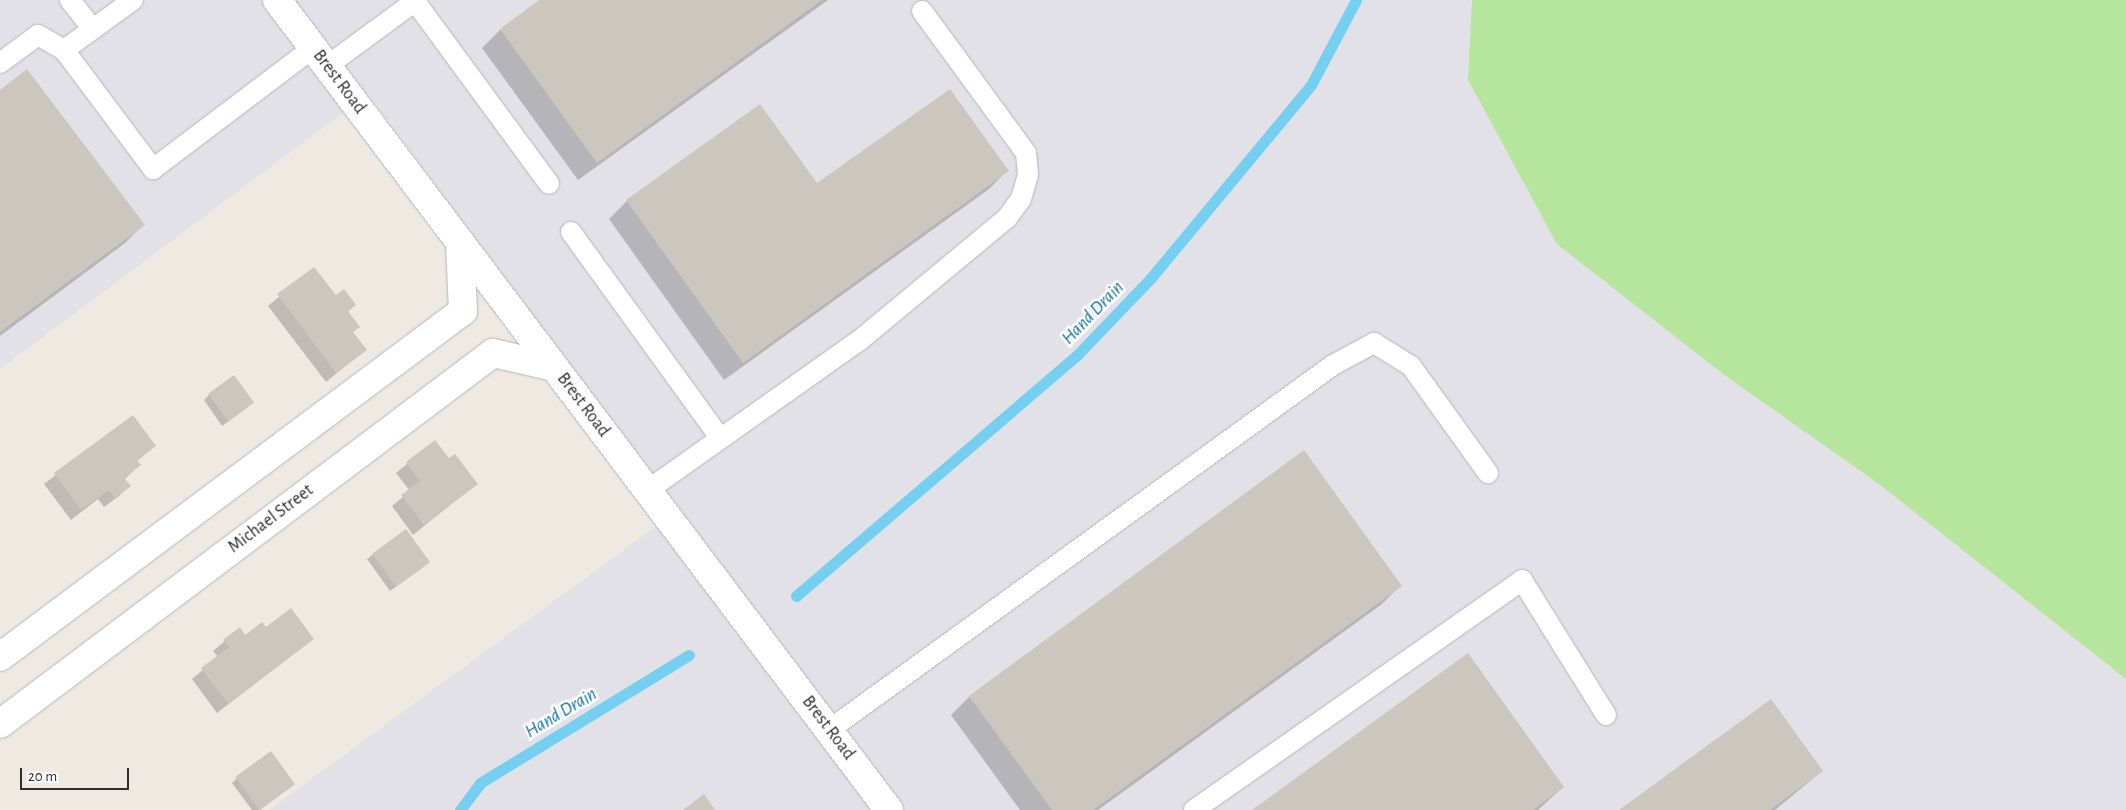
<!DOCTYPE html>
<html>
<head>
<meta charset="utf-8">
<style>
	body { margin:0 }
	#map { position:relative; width:2126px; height:810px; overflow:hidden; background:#efe9e1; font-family:"Alegreya Sans",sans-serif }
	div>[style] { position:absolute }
	.industrial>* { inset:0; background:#e3e1e8 }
	.green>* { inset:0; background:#b6e59e }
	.shadow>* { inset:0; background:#0003 }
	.stream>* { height:11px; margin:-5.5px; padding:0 5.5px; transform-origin:5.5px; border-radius:5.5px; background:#75cff0 }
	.building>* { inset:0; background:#cbc7bf; transform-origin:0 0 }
	.roads { filter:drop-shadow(0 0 1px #b4b7c1) drop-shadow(0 0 1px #b4b7c1) }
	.lane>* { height:20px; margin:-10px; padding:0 10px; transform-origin:10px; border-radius:10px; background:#fff }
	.street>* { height:28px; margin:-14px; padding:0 14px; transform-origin:14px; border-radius:14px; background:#fff }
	span { translate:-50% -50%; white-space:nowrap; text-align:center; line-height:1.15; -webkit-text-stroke:5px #fff; paint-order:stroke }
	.street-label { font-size:18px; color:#2e2e2e }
	.water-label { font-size:19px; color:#0d6fa3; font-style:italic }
	.scale { position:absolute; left:20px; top:768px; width:109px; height:22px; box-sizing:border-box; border:2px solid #2e2e2e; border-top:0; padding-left:6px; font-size:15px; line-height:18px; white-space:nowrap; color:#2e2e2e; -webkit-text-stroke:4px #fff; paint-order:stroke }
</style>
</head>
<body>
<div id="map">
	<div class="industrial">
		<div style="clip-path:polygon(0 0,2126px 0,2126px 810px,269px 810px,678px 510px,368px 94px,0 369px)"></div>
	</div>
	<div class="green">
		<div style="clip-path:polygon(1472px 0,2126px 0,2126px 679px,1879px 484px,1723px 374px,1557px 244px,1468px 80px)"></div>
	</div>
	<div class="shadow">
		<div style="clip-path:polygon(541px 0,828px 0,578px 180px,482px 48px,500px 30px)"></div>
		<div style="clip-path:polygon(0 91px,143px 225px,125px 243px,0 336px)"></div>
		<div style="clip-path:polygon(1007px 171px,989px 189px,724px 380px,609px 219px,627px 201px)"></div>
		<div style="clip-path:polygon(314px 268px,335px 297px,355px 305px,347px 312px,358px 327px,352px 333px,365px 350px,326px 382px,268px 306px)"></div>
		<div style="clip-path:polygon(209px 395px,248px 407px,222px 426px,204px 400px)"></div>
		<div style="clip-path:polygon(133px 417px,155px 446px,136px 462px,139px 465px,124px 480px,129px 486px,119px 496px,104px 507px,98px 499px,71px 520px,44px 484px)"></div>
		<div style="clip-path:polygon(435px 441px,449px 460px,476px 484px,413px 535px,392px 506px,410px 491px,396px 473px)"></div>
		<div style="clip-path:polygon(1304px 452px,1400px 586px,1382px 604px,1098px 810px,1020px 810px,951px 715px,969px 697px)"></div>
		<div style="clip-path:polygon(406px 530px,423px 567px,390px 591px,367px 559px)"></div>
		<div style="clip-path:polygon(239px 629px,245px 637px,265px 629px,313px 639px,217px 713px,192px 679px,218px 657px,213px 651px)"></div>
		<div style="clip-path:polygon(1822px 771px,1775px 810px,1621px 810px)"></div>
		<div style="clip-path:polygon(237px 778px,289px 788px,260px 810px,252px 810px,232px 783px)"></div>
		<div style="clip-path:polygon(1563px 787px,1538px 810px,1254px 810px)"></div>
	</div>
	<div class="stream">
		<div style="left:796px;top:596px;width:372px;rotate:-40.6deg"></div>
		<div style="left:1078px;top:354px;width:104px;rotate:-46.2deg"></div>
		<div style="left:1150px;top:279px;width:252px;rotate:-50.3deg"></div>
		<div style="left:1311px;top:85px;width:96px;rotate:-62.1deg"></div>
		<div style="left:460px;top:810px;width:34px;rotate:-53deg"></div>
		<div style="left:480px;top:783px;width:245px;rotate:-31.5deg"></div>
	</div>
	<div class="building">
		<div style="clip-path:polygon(539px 0,822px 0,597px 163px,500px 29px)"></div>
		<div style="clip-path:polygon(27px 69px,145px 225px,0 332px,0 90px)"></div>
		<div style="clip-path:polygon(950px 89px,1009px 171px,743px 363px,626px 200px,760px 104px,817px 183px)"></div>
		<div style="clip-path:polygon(314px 267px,336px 295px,344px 289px,356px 305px,348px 311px,360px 327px,353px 332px,367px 350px,336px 373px,277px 294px)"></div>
		<div style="left:234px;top:375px;width:34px;height:32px;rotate:54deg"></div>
		<div style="clip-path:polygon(133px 415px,156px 446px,137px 460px,141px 465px,124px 478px,131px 486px,115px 498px,109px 490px,81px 510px,54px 473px)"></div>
		<div style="clip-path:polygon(435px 440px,449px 458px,455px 454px,478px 484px,424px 525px,401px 495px,420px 481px,406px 462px)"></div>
		<div style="clip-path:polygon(1304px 450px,1402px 586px,1093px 810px,1052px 810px,969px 696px)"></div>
		<div style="left:406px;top:529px;width:41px;height:42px;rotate:54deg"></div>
		<div style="clip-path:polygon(291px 608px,314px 639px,228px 704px,201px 668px,229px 647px,223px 640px,240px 627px,245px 635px,262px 622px,266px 627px)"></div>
		<div style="clip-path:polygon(1468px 653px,1564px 787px,1533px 810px,1252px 810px)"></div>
		<div style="clip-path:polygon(1771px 699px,1823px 771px,1770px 810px,1619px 810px)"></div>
		<div style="left:271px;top:751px;width:41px;height:44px;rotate:54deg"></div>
		<div style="clip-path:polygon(704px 794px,715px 810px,683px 810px)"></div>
	</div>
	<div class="roads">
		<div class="lane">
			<div style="left:70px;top:0;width:37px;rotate:52deg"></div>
			<div style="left:133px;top:0;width:85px;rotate:144.1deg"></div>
			<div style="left:64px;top:50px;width:149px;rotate:53.2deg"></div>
			<div style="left:153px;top:169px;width:201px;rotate:-37.1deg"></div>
			<div style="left:414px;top:0;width:228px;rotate:53.7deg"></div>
			<div style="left:0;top:63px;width:47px;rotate:-36.4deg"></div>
			<div style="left:38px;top:35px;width:30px;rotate:30deg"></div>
			<div style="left:327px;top:66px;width:112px;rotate:-36.3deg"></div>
			<div style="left:571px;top:232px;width:254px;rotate:54.1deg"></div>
			<div style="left:648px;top:490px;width:260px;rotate:-35.3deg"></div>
			<div style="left:860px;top:340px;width:191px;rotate:-39.7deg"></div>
			<div style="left:1007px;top:218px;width:24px;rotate:-54deg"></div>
			<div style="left:1021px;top:199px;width:25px;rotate:-74deg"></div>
			<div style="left:1028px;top:175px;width:22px;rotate:-95deg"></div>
			<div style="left:1026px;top:153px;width:176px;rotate:-126.2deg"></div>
			<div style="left:829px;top:730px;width:622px;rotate:-35.91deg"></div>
			<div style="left:1333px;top:365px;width:47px;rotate:-28.2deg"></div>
			<div style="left:1374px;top:343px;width:44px;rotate:31.9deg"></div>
			<div style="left:1411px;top:366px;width:132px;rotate:54.3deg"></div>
			<div style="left:1194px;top:810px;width:401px;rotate:-35deg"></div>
			<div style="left:1522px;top:580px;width:159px;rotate:58.1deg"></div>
		</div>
		<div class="street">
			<div style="left:277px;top:0;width:1015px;rotate:52.93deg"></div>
			<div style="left:0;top:657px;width:578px;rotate:-36.77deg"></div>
			<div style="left:463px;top:311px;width:69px;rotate:-92.5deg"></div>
			<div style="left:0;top:724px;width:617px;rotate:-36.96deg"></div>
			<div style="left:493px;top:353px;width:63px;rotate:12.9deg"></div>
		</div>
	</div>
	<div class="street-label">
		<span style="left:339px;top:82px;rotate:53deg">Brest Road</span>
		<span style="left:583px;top:405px;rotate:53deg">Brest Road</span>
		<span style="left:271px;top:519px;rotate:-37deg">Michael Street</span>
		<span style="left:828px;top:728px;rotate:53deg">Brest Road</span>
	</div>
	<div class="water-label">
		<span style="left:1093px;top:313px;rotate:-46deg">Hand Drain</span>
		<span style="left:561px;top:713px;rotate:-31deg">Hand Drain</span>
	</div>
	<div class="scale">20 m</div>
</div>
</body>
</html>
